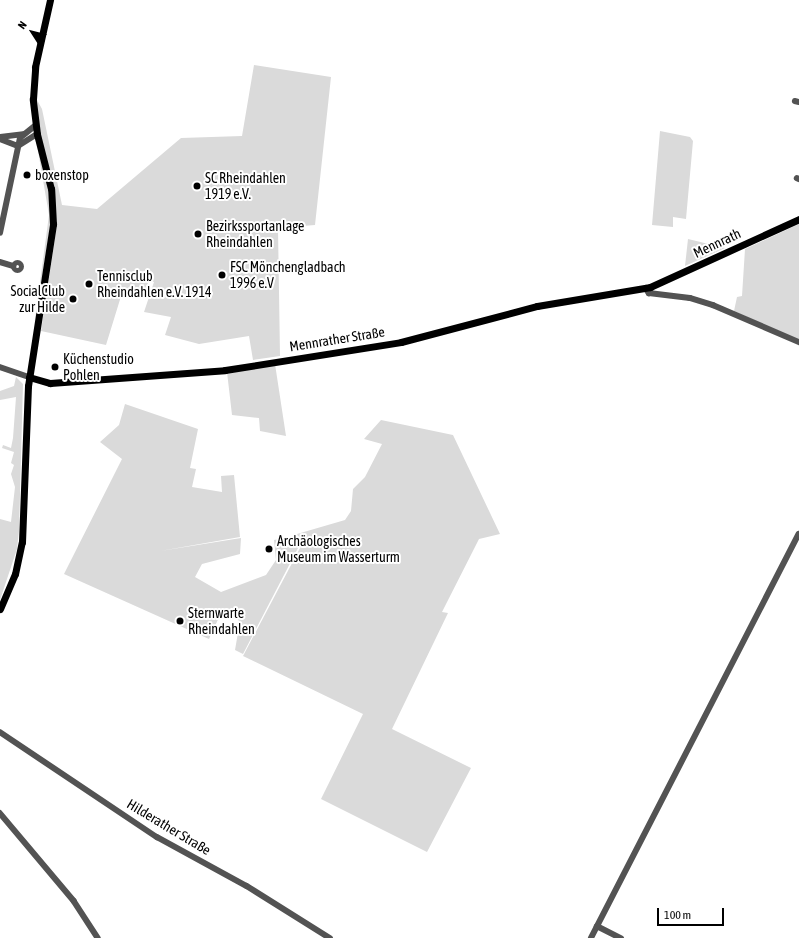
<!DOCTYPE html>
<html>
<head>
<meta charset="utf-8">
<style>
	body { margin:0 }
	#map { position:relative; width:799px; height:938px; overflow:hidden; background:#fff; font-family:"Asap Condensed",sans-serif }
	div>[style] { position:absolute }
	.green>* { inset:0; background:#dadada }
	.minor>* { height:5.5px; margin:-2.75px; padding:0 2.75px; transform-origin:2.75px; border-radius:2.75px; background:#535353 }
	.minor>.ring { margin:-2.75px; padding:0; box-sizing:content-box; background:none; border:5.5px solid #535353; border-radius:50% }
	.major>* { height:7px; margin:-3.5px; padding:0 3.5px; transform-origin:3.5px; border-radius:3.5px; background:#000 }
	.dots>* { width:11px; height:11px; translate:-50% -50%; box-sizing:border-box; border:2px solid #fff; border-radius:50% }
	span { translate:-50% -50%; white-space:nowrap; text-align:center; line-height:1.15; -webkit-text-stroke:4px #fff; paint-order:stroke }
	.poi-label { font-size:14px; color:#000 }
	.left { translate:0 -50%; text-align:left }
	.right { translate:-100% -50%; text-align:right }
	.street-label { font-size:14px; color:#000 }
	.north { position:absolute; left:12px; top:12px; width:40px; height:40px; -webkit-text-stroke:3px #fff; paint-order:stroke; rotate:306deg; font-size:11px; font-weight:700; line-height:16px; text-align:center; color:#000 }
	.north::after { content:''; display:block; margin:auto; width:14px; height:18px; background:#000; clip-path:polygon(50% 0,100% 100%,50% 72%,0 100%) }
	.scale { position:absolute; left:657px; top:908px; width:67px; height:18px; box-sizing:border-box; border:2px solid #000; border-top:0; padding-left:5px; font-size:12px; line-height:14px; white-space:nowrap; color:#000; -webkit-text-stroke:3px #fff; paint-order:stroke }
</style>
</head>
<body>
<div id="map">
	<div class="green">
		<div style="clip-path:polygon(254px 65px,331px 77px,315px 225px,278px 228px,280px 356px,253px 360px,249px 336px,199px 344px,165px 335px,171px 317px,144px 312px,154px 282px,149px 280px,143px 298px,122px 293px,106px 345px,41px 331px,57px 225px,53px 184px,40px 137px,36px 98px,42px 109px,62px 205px,97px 209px,181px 138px,242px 136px)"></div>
		<div style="clip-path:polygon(660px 131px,690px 137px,693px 141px,686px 219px,673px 217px,673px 227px,652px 225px)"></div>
		<div style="clip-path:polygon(37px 145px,48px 187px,51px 221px,34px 327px,49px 215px)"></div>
		<div style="clip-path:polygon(799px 224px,799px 340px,734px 311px,737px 297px,742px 296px,745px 249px)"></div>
		<div style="clip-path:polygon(688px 239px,725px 248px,685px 266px)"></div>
		<div style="clip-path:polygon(275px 364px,286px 436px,260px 431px,259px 418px,232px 415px,227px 372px)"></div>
		<div style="clip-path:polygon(16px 377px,23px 384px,19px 531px,17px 549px,0 600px,0 519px,11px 522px,15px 487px,11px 474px,14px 465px,11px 463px,14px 452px,2px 448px,3px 445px,11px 448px,13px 438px,16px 397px,0 400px,0 391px,14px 386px)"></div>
		<div style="clip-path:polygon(125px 404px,198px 429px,190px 468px,196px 469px,192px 487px,222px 492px,221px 476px,234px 475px,240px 537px,160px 551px,241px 538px,240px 554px,202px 564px,195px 577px,221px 592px,266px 575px,276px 560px,274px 540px,296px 536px,298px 548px,243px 654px,235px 650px,240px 621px,225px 614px,221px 613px,209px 639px,64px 574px,122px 459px,100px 442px,119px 425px)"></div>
		<div style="clip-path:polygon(381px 420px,453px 435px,500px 534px,479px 539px,442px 612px,448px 613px,392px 729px,471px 768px,427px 852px,321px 799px,363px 714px,243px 656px,300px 548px,297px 534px,345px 520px,351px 511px,353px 489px,365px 477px,382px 444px,364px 439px)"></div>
	</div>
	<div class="minor">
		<div style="left:795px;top:101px;width:4px;rotate:14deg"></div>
		<div style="left:0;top:137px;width:23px;rotate:-7deg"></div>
		<div style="left:0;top:139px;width:19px;rotate:21deg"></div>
		<div style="left:18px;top:146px;width:22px;rotate:-32deg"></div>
		<div style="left:797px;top:178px;width:2px;rotate:27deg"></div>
		<div style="left:0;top:233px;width:97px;rotate:-78.1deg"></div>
		<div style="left:20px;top:138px;width:19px;rotate:-39deg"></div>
		<div style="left:0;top:262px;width:14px;rotate:17deg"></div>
		<div class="ring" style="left:13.5px;top:262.5px;width:3.5px;height:3.5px"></div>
		<div style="left:646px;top:288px;width:6px;rotate:59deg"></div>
		<div style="left:649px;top:293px;width:41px;rotate:7deg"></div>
		<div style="left:690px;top:298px;width:24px;rotate:17deg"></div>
		<div style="left:713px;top:305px;width:94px;rotate:23.3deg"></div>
		<div style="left:0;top:367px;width:31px;rotate:19deg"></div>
		<div style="left:0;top:732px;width:189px;rotate:33.8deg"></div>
		<div style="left:157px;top:837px;width:102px;rotate:28.6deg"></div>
		<div style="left:247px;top:886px;width:98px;rotate:32.1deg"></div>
		<div style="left:0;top:813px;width:115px;rotate:49.9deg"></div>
		<div style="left:74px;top:901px;width:44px;rotate:57deg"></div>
		<div style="left:597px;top:926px;width:27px;rotate:27deg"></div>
		<div style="left:591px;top:938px;width:454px;rotate:-62.8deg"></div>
	</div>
	<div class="major">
		<div style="left:29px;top:377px;width:22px;rotate:16deg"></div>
		<div style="left:50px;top:383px;width:175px;rotate:-4.2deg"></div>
		<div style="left:225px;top:370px;width:178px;rotate:-9deg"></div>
		<div style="left:401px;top:342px;width:141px;rotate:-14.8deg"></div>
		<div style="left:537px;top:306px;width:115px;rotate:-9.5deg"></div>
		<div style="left:650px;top:287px;width:164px;rotate:-24.5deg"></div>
		<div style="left:0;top:609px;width:38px;rotate:-67deg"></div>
		<div style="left:15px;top:574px;width:33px;rotate:-78deg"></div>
		<div style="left:22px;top:542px;width:156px;rotate:-87.8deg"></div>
		<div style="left:28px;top:386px;width:164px;rotate:-81.2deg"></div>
		<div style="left:53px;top:224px;width:35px;rotate:-93deg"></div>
		<div style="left:51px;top:189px;width:57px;rotate:-104.3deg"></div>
		<div style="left:37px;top:134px;width:35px;rotate:-97deg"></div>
		<div style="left:33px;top:99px;width:32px;rotate:-86deg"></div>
		<div style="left:35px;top:67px;width:69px;rotate:-77.4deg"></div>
	</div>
	<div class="dots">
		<div style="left:27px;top:175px;background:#000"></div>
		<div style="left:197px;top:186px;background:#000"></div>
		<div style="left:198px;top:234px;background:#000"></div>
		<div style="left:222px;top:275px;background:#000"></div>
		<div style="left:89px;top:284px;background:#000"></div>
		<div style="left:73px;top:299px;background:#000"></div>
		<div style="left:55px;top:367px;background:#000"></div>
		<div style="left:269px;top:549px;background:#000"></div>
		<div style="left:180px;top:621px;background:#000"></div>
	</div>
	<div class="poi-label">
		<span class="left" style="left:35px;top:175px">boxenstop</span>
		<span class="left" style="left:205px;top:186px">SC Rheindahlen<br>1919 e.V.</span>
		<span class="left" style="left:206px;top:234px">Bezirkssportanlage<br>Rheindahlen</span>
		<span class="left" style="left:230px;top:275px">FSC Mönchengladbach<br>1996 e.V</span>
		<span class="left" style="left:97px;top:284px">Tennisclub<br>Rheindahlen e.V. 1914</span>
		<span class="right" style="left:65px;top:299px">SocialClub<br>zur Hilde</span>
		<span class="left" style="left:63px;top:367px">Küchenstudio<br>Pohlen</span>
		<span class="left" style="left:277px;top:549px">Archäologisches<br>Museum im Wasserturm</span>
		<span class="left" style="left:188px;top:621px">Sternwarte<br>Rheindahlen</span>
	</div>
	<div class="street-label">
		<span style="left:717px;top:243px;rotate:-25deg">Mennrath</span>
		<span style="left:337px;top:339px;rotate:-9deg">Mennrather Straße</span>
		<span style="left:169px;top:827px;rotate:31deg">Hilderather Straße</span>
	</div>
	<div class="north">N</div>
	<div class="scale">100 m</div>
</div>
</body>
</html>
